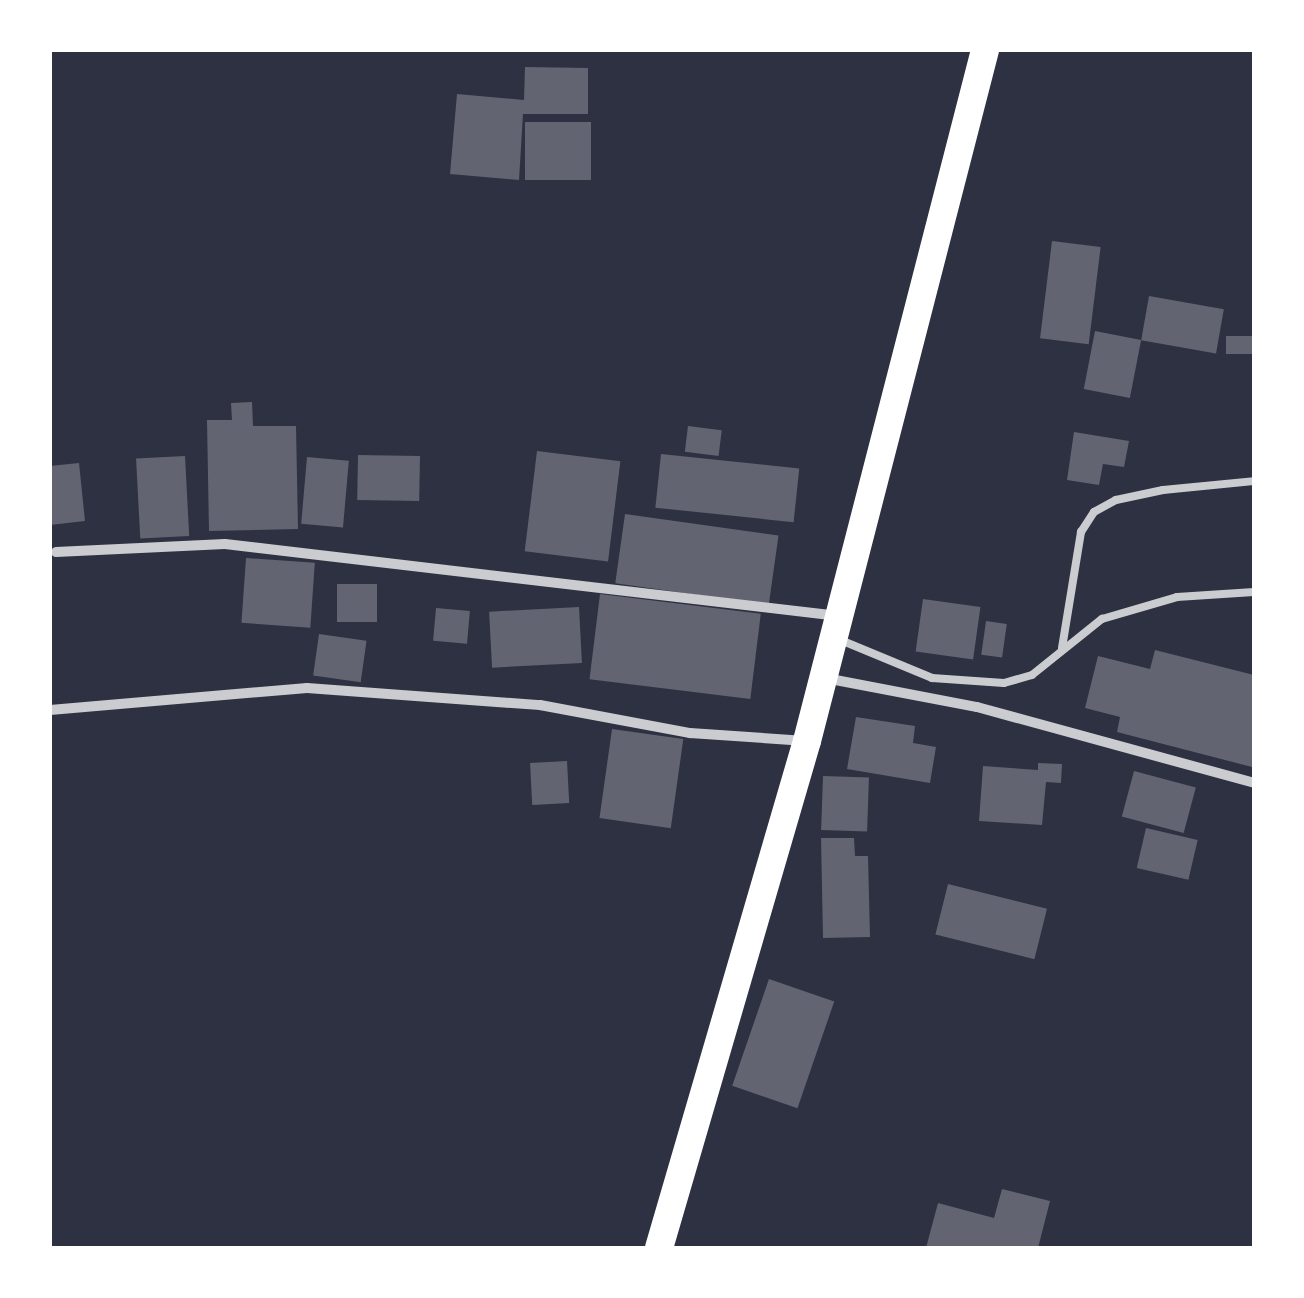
<!DOCTYPE html>
<html>
<head>
<meta charset="utf-8">
<style>
	body { margin:0 }
	#map { position:relative; width:1304px; height:1298px; overflow:hidden; background:#2d3142; font-family:Mulish,sans-serif }
	div>[style] { position:absolute }
	.building>* { inset:0; background:#626471; transform-origin:0 0 }
	.service>* { height:8px; margin:-4px; padding:0 4px; transform-origin:4px; border-radius:4px; background:#caccd0 }
	.minor>* { height:10px; margin:-5px; padding:0 5px; transform-origin:5px; border-radius:5px; background:#caccd0 }
	.trunk>* { height:28px; margin:-14px; padding:0 14px; transform-origin:14px; border-radius:14px; background:#fff }
	span { translate:-50% -50%; white-space:nowrap; text-align:center; line-height:1.15; -webkit-text-stroke:10px #fff; paint-order:stroke }
	.frame { position:absolute; inset:0; border:52px solid #fff; pointer-events:none }
</style>
</head>
<body>
<div id="map">
	<div class="building">
		<div style="clip-path:polygon(525px 67px,588px 68px,588px 114px,523px 114px,519px 180px,450px 174px,457px 94px,524px 100px)"></div>
		<div style="left:525px;top:122px;width:66px;height:58px"></div>
		<div style="left:1052px;top:241px;width:49px;height:98px;rotate:7deg"></div>
		<div style="left:1149px;top:296px;width:76px;height:45px;rotate:10deg"></div>
		<div style="left:1095px;top:331px;width:47px;height:59px;rotate:11deg"></div>
		<div style="left:1226px;top:336px;width:28px;height:18px"></div>
		<div style="clip-path:polygon(252px 402px,253px 426px,296px 426px,298px 529px,209px 531px,207px 420px,232px 420px,231px 403px)"></div>
		<div style="left:688px;top:426px;width:34px;height:26px;rotate:7deg"></div>
		<div style="clip-path:polygon(1074px 432px,1129px 441px,1124px 467px,1103px 464px,1099px 485px,1067px 480px)"></div>
		<div style="left:537px;top:451px;width:84px;height:101px;rotate:7deg"></div>
		<div style="left:661px;top:454px;width:139px;height:54px;rotate:6deg"></div>
		<div style="left:358px;top:455px;width:62px;height:45px;rotate:1deg"></div>
		<div style="left:185px;top:456px;width:80px;height:49px;rotate:87deg"></div>
		<div style="left:307px;top:457px;width:42px;height:67px;rotate:5deg"></div>
		<div style="clip-path:polygon(79px 463px,85px 521px,50px 525px,50px 466px)"></div>
		<div style="left:625px;top:514px;width:155px;height:70px;rotate:8deg"></div>
		<div style="left:246px;top:558px;width:69px;height:65px;rotate:4deg"></div>
		<div style="left:337px;top:584px;width:40px;height:38px"></div>
		<div style="left:600px;top:594px;width:162px;height:86px;rotate:7deg"></div>
		<div style="left:923px;top:599px;width:58px;height:53px;rotate:8deg"></div>
		<div style="left:579px;top:607px;width:56px;height:90px;rotate:87deg"></div>
		<div style="left:436px;top:608px;width:34px;height:33px;rotate:5deg"></div>
		<div style="left:986px;top:621px;width:21px;height:34px;rotate:8deg"></div>
		<div style="left:319px;top:634px;width:48px;height:42px;rotate:8deg"></div>
		<div style="clip-path:polygon(1155px 650px,1254px 675px,1252px 767px,1117px 732px,1120px 717px,1085px 708px,1098px 656px,1150px 669px)"></div>
		<div style="clip-path:polygon(856px 717px,915px 726px,913px 743px,936px 747px,930px 783px,847px 769px)"></div>
		<div style="left:612px;top:729px;width:72px;height:90px;rotate:8deg"></div>
		<div style="left:567px;top:761px;width:42px;height:37px;rotate:87deg"></div>
		<div style="clip-path:polygon(1038px 763px,1062px 764px,1061px 783px,1046px 782px,1042px 825px,979px 821px,983px 766px,1038px 770px)"></div>
		<div style="left:1134px;top:771px;width:64px;height:47px;rotate:15deg"></div>
		<div style="left:823px;top:776px;width:46px;height:54px;rotate:2deg"></div>
		<div style="left:1146px;top:828px;width:53px;height:41px;rotate:13deg"></div>
		<div style="clip-path:polygon(821px 838px,854px 838px,855px 856px,868px 856px,870px 937px,823px 938px)"></div>
		<div style="left:948px;top:884px;width:102px;height:52px;rotate:14deg"></div>
		<div style="left:769px;top:979px;width:69px;height:113px;rotate:19deg"></div>
		<div style="clip-path:polygon(1002px 1189px,1050px 1201px,1038px 1248px,926px 1248px,938px 1203px,994px 1218px)"></div>
	</div>
	<div class="service">
		<div style="left:838px;top:639px;width:102px;rotate:22.5deg"></div>
		<div style="left:932px;top:678px;width:72px;rotate:4deg"></div>
		<div style="left:1004px;top:683px;width:29px;rotate:-16deg"></div>
		<div style="left:1032px;top:675px;width:90px;rotate:-38.7deg"></div>
		<div style="left:1102px;top:619px;width:78px;rotate:-16.3deg"></div>
		<div style="left:1177px;top:597px;width:77px;rotate:-3.7deg"></div>
		<div style="left:1062px;top:648px;width:118px;rotate:-80.7deg"></div>
		<div style="left:1081px;top:532px;width:24px;rotate:-57deg"></div>
		<div style="left:1094px;top:512px;width:25px;rotate:-29deg"></div>
		<div style="left:1116px;top:500px;width:48px;rotate:-12deg"></div>
		<div style="left:1163px;top:490px;width:91px;rotate:-5.6deg"></div>
	</div>
	<div class="minor">
		<div style="left:56px;top:552px;width:169px;rotate:-2.7deg"></div>
		<div style="left:225px;top:544px;width:618px;rotate:6.69deg"></div>
		<div style="left:825px;top:678px;width:155px;rotate:10.8deg"></div>
		<div style="left:977px;top:707px;width:287px;rotate:15.3deg"></div>
		<div style="left:50px;top:710px;width:258px;rotate:-4.9deg"></div>
		<div style="left:307px;top:688px;width:234px;rotate:4.2deg"></div>
		<div style="left:540px;top:705px;width:153px;rotate:10.6deg"></div>
		<div style="left:690px;top:733px;width:116px;rotate:3.9deg"></div>
	</div>
	<div class="trunk">
		<div style="left:659px;top:1248px;width:528px;rotate:-73.73deg"></div>
		<div style="left:807px;top:741px;width:714px;rotate:-75.55deg"></div>
	</div>
	<div class="frame"></div>
</div>
</body>
</html>
